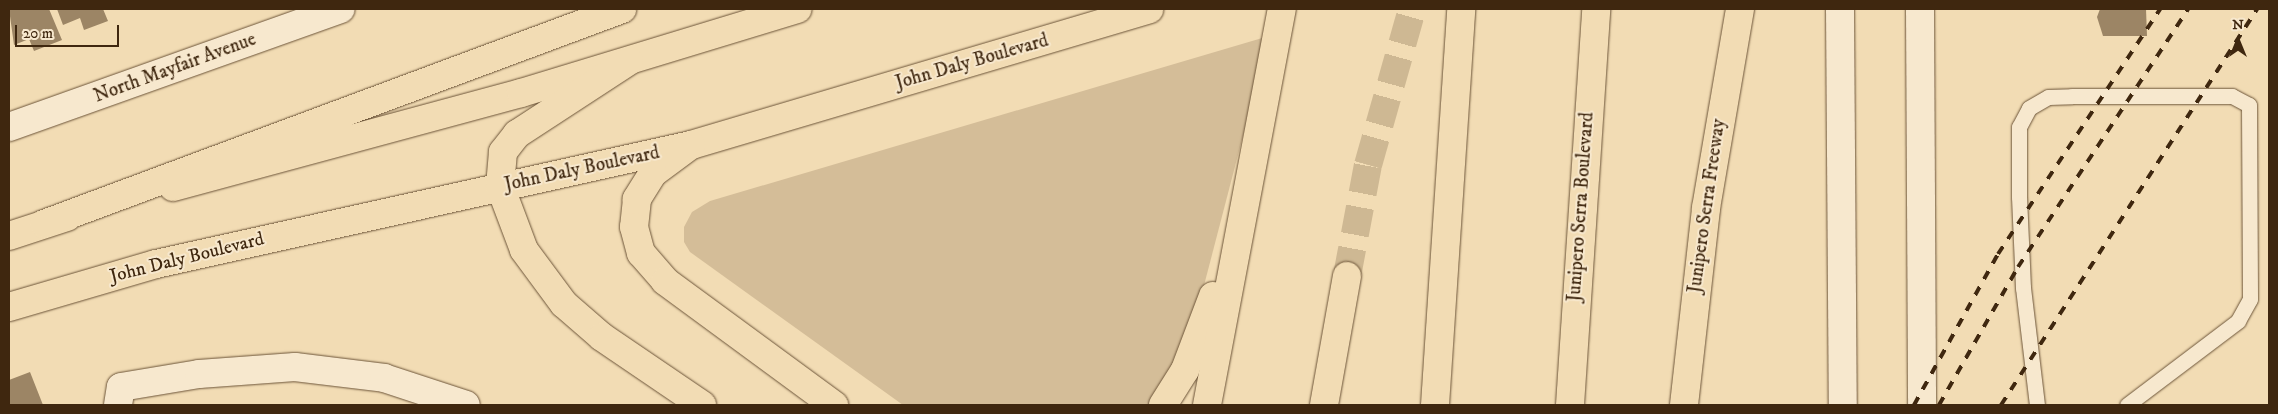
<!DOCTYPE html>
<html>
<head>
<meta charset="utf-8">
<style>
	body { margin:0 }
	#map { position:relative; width:2278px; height:414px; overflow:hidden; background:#f2dcb4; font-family:"IM FELL DW Pica",serif }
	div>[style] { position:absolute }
	.green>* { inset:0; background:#d4bd98 }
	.building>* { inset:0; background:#9c8565 }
	.highway-tunnel>* { height:28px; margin-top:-14px; transform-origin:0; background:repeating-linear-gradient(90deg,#ceb893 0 28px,transparent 0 42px) }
	.roads { filter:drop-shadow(0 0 1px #6c5438) drop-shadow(0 0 1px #6c5438) }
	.lane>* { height:15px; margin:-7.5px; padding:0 7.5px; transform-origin:7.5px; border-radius:7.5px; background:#f7e8ce }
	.street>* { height:28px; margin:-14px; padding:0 14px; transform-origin:14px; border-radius:14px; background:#f7e8ce }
	.secondary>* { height:28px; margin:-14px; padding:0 14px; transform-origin:14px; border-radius:14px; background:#f7e8ce }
	.primary>* { height:28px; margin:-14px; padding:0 14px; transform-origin:14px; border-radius:14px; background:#f2dcb4 }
	.highway>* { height:28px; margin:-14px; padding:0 14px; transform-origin:14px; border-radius:14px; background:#f2dcb4 }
	.rail>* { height:4px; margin-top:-2px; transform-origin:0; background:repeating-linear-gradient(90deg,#3f270f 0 9px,transparent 0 18px) }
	span { translate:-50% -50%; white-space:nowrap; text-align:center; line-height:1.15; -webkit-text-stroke:4px #f7e8ce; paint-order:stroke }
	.street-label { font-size:19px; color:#3f270f }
	.frame { position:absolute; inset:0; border:10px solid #3f270f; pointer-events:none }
	.north { position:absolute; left:2213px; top:15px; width:50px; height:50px; -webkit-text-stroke:4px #f7e8ce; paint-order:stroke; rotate:0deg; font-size:14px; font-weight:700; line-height:20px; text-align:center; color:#3f270f }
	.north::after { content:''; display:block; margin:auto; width:18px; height:22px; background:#3f270f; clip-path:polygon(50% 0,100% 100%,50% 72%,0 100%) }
	.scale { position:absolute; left:15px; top:25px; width:104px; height:22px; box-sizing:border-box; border:2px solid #3f270f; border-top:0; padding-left:6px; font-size:15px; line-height:18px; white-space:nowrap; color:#3f270f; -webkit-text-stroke:4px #f7e8ce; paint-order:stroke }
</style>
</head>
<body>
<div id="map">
	<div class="green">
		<div style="clip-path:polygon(1269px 36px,1189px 343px,1167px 386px,1149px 405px,903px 405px,690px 252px,684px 242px,684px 227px,692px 212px,710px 201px)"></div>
	</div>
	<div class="building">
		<div style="clip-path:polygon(9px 9px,49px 9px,62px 40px,34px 51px,29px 39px,14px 45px)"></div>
		<div style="clip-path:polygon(57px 9px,103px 9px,108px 21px,84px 30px,80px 18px,63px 25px)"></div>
		<div style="clip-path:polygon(2100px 9px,2146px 9px,2147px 36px,2103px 36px,2097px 17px)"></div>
		<div style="clip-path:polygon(30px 372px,43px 405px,9px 405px,9px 380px)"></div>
	</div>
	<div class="highway-tunnel">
		<div style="left:1347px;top:276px;width:113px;rotate:-79.3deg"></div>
		<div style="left:1368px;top:165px;width:162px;rotate:-74.2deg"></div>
	</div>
	<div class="roads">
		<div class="lane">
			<div style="left:2037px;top:405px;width:118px;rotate:-96.8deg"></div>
			<div style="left:2023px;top:288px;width:91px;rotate:-92.5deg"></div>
			<div style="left:2019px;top:197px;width:70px;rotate:-90deg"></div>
			<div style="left:2019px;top:127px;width:21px;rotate:-62deg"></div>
			<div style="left:2029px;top:108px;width:22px;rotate:-30deg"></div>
			<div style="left:2048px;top:97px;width:24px;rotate:-2deg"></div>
			<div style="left:2072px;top:96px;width:160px"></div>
			<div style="left:2232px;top:96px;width:19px;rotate:28deg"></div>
			<div style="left:2249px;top:105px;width:194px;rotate:89.7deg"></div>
			<div style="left:2250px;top:299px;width:25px;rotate:119deg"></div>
			<div style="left:2238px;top:321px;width:139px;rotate:142.9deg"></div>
		</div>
		<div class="street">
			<div style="left:9px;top:127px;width:352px;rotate:-19.6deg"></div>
			<div style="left:118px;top:405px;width:18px;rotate:-81deg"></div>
			<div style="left:121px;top:387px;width:79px;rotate:-9.5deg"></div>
			<div style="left:199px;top:374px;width:96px;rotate:-4.2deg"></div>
			<div style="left:295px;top:367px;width:90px;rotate:7deg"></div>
			<div style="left:384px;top:378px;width:86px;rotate:18.2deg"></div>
		</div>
		<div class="secondary">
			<div style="left:1840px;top:9px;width:396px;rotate:89.6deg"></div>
			<div style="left:1920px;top:9px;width:396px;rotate:89.7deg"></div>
		</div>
		<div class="primary">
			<div style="left:173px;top:187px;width:360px;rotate:-15.1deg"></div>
			<div style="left:521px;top:93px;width:289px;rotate:-16.9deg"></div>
			<div style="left:9px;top:236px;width:61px;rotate:-18.1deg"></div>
			<div style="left:9px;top:307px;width:153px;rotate:-16.3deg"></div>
			<div style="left:156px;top:264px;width:548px;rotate:-12.54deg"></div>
			<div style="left:691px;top:145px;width:478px;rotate:-16.5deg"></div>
		</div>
		<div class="highway">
			<div style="left:629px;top:61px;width:134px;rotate:146.9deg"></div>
			<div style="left:517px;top:134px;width:23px;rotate:128deg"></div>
			<div style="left:503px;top:152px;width:34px;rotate:95deg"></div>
			<div style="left:500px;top:186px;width:68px;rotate:69.4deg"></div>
			<div style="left:524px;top:250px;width:67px;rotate:53.5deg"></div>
			<div style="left:564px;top:304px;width:50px;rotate:41deg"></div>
			<div style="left:602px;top:337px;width:121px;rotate:34.2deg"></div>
			<div style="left:691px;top:145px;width:47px;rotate:143.6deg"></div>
			<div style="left:653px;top:173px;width:31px;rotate:122deg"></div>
			<div style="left:637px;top:199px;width:28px;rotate:96deg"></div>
			<div style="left:634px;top:227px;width:27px;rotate:75deg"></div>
			<div style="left:641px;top:253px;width:37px;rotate:49deg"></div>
			<div style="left:665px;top:281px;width:210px;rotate:36.3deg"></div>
			<div style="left:44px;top:224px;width:617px;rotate:-20.4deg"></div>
			<div style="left:1163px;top:405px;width:41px;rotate:-57.8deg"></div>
			<div style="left:1185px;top:370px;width:79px;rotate:-69.3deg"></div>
			<div style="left:1207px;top:405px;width:403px;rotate:-79.3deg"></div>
			<div style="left:1324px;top:405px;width:131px;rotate:-79.9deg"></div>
			<div style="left:1435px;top:405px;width:397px;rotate:-86.2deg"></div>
			<div style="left:1570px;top:405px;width:397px;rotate:-86.2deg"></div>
			<div style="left:1684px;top:405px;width:198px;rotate:-83.6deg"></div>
			<div style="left:1706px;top:208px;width:202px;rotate:-80.3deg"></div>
		</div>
	</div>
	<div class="rail">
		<div style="left:1914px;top:405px;width:173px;rotate:-60.9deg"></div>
		<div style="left:1998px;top:254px;width:294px;rotate:-56.5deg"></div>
		<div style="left:1939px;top:405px;width:159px;rotate:-60.2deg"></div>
		<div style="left:2018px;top:267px;width:309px;rotate:-56.6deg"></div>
		<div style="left:2001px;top:405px;width:472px;rotate:-57.1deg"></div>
	</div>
	<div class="street-label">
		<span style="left:972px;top:62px;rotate:-16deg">John Daly Boulevard</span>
		<span style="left:175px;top:68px;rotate:-20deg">North Mayfair Avenue</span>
		<span style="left:582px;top:169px;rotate:-12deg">John Daly Boulevard</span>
		<span style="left:1707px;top:206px;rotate:-82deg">Junipero Serra Freeway</span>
		<span style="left:1581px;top:207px;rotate:-86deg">Junipero Serra Boulevard</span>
		<span style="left:187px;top:258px;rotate:-14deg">John Daly Boulevard</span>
	</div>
	<div class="frame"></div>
	<div class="north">N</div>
	<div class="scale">20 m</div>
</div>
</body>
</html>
